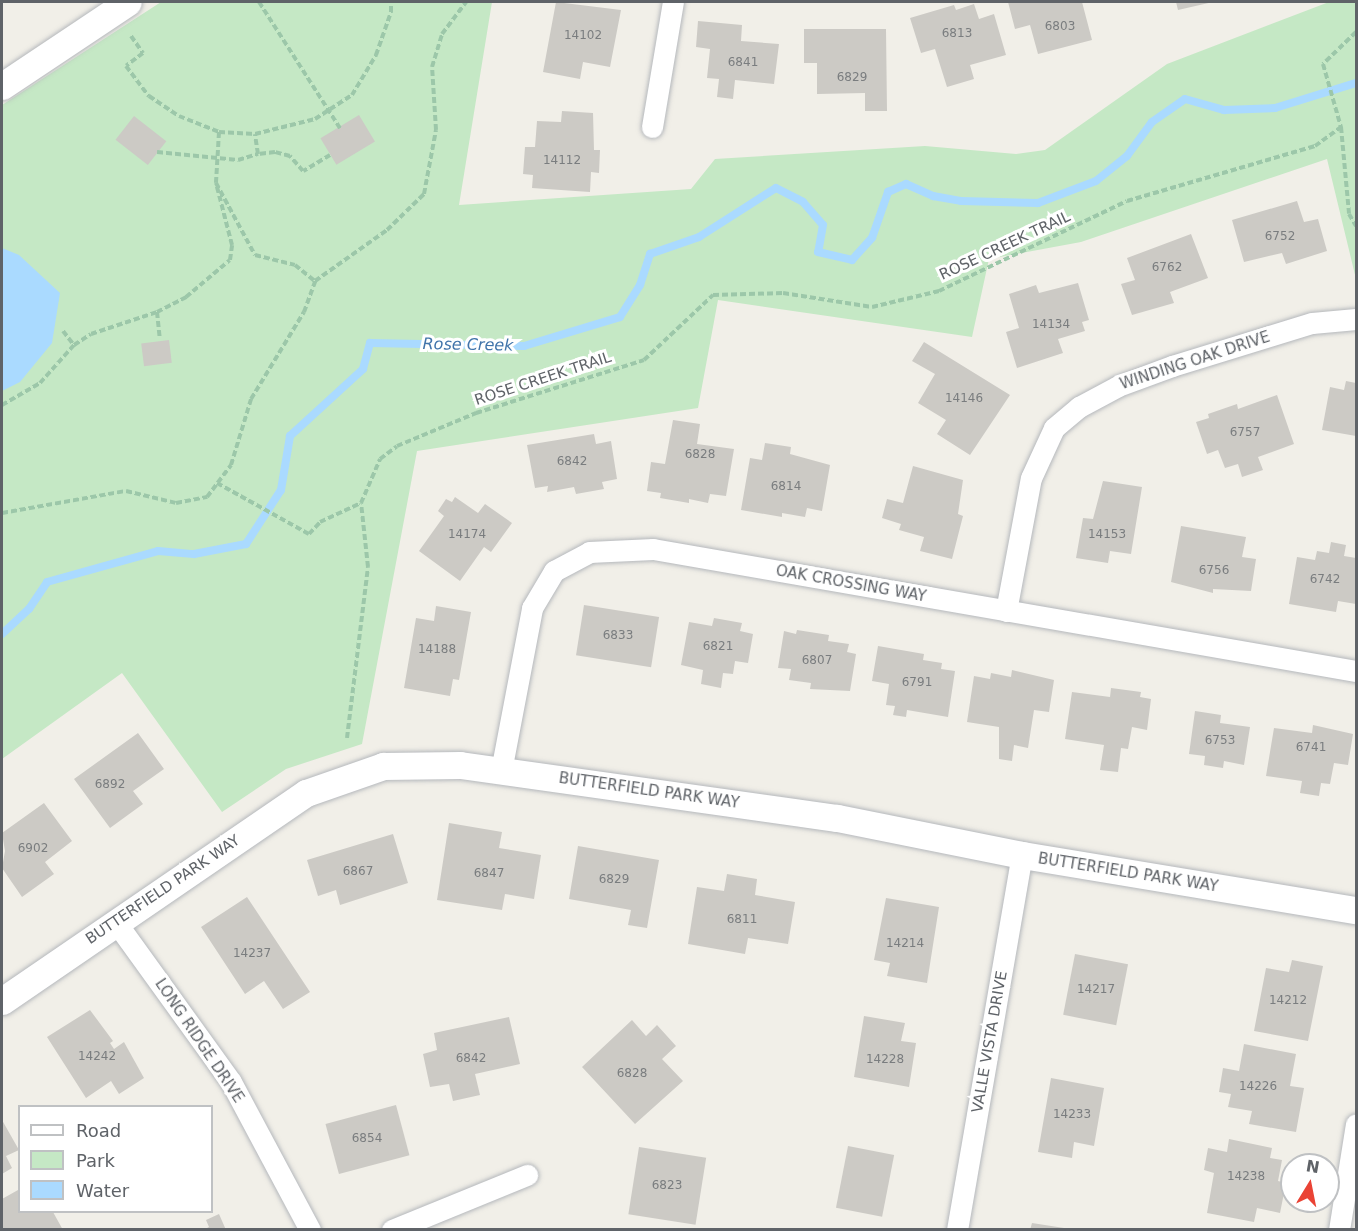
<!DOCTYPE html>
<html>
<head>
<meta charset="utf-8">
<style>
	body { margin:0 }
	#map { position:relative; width:1358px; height:1231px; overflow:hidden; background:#f1efe8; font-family:"DejaVu Sans",sans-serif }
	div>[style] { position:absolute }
	.green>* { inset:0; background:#c5e8c5 }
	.water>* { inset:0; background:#aadaff }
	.stream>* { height:8px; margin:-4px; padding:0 4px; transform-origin:4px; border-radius:4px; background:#aadaff }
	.building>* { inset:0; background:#cccac5; transform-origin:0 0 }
	.path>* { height:4px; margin-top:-2px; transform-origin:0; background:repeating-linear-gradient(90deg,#9cc7a9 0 6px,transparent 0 9px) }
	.roads { filter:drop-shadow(0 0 2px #b5b8bc) drop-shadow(0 0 2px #b5b8bc) }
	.minor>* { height:21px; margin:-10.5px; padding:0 10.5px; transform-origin:10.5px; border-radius:10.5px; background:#fff }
	.tertiary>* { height:27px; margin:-13.5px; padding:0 13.5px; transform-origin:13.5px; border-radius:13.5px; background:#fff }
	span { translate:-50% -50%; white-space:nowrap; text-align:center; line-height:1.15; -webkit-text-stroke:6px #fff; paint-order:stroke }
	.number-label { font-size:12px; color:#7a7d7f }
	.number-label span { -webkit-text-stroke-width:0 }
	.street-label { font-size:15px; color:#5f6368 }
	.water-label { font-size:16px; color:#4174aa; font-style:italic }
	.frame { position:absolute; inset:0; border:3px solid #5f6368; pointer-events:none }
	.legend { position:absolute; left:18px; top:1105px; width:195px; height:108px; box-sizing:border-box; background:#fff; border:2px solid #bfc1c3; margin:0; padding:8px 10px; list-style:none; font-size:18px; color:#5f6368 }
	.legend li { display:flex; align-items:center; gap:12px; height:30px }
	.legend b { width:30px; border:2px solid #bfc1c3 }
	.north { position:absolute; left:1280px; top:1153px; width:60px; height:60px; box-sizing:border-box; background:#fff; border:2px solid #bfc1c3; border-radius:50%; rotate:10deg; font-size:16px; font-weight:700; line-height:24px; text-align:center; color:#5f6368 }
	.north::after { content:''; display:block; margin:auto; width:21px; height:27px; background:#ea4335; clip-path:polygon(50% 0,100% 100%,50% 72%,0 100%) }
</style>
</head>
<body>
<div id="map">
	<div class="green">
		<div style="clip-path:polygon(161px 2px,492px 2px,459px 205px,691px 189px,715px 159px,925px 146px,1016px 154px,1045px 150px,1167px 64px,1329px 2px,1356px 2px,1356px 279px,1327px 159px,1081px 242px,989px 259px,972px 337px,718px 300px,698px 408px,417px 451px,362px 744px,286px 769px,222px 812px,122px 673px,2px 759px,2px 105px)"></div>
	</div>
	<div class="water">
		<div style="clip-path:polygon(2px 248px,19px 255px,60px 293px,52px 343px,20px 382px,2px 391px)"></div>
	</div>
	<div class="stream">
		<div style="left:2px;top:634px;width:37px;rotate:-43deg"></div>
		<div style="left:29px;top:609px;width:32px;rotate:-56deg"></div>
		<div style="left:47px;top:582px;width:115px;rotate:-15.6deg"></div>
		<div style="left:158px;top:551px;width:36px;rotate:5deg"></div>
		<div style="left:194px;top:554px;width:53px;rotate:-10.9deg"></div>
		<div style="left:246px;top:544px;width:64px;rotate:-57.1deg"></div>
		<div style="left:281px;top:490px;width:55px;rotate:-80.5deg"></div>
		<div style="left:290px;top:436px;width:99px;rotate:-42.5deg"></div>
		<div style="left:363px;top:369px;width:27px;rotate:-75deg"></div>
		<div style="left:370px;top:343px;width:154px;rotate:1.1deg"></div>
		<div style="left:524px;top:346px;width:100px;rotate:-16.8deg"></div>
		<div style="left:620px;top:317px;width:38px;rotate:-58deg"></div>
		<div style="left:640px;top:285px;width:33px;rotate:-72deg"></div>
		<div style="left:650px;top:254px;width:52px;rotate:-19.1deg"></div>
		<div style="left:699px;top:237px;width:91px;rotate:-32.5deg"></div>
		<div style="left:776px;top:188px;width:30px;rotate:27deg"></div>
		<div style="left:803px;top:202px;width:30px;rotate:49deg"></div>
		<div style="left:823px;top:225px;width:27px;rotate:100deg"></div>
		<div style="left:818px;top:252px;width:35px;rotate:13deg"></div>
		<div style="left:852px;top:260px;width:30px;rotate:-48deg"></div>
		<div style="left:872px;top:238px;width:49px;rotate:-70.8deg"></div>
		<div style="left:888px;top:192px;width:20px;rotate:-24deg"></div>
		<div style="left:906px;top:184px;width:30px;rotate:24deg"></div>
		<div style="left:933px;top:196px;width:28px;rotate:10deg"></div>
		<div style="left:961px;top:201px;width:77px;rotate:1.5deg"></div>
		<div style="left:1038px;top:203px;width:62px;rotate:-20.8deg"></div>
		<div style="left:1096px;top:181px;width:40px;rotate:-39deg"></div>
		<div style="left:1127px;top:156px;width:42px;rotate:-53.7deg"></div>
		<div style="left:1152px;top:122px;width:40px;rotate:-34.9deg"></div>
		<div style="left:1185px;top:99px;width:41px;rotate:15.8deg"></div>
		<div style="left:1224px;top:110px;width:51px;rotate:-2.2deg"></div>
		<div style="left:1275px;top:108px;width:85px;rotate:-17.2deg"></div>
	</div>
	<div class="building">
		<div style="clip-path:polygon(556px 2px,621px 10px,610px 67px,583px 62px,580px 79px,543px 72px)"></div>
		<div style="clip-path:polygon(1008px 2px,1082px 2px,1092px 40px,1038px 54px,1030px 25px,1015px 29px)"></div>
		<div style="clip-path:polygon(1176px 2px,1213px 2px,1178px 10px)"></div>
		<div style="clip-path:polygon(974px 4px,979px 19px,994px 14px,1006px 55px,970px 65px,974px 79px,947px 87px,935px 49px,921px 53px,910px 18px,954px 5px,956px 10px)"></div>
		<div style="clip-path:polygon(698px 21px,742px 25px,741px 41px,779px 44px,774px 84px,735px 80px,733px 99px,717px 97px,719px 79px,707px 78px,710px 49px,696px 47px)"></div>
		<div style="clip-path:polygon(804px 29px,886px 29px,887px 111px,865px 111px,865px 93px,817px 94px,817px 63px,804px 63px)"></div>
		<div style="clip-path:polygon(562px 111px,593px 113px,594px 150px,600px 150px,599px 173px,591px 172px,590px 192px,532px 188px,533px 175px,523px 174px,525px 147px,535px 147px,537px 121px,561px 122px)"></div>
		<div style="left:359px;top:115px;width:31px;height:45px;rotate:59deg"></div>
		<div style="left:134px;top:116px;width:41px;height:30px;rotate:38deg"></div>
		<div style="clip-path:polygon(1297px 201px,1304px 222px,1318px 219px,1327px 251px,1286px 264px,1282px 253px,1244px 262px,1232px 220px)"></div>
		<div style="clip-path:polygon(1191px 234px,1208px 278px,1170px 292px,1174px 303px,1132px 315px,1121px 284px,1135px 280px,1127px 258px)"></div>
		<div style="clip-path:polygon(1078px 283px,1089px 320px,1082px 322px,1085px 331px,1058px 339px,1063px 353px,1017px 368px,1006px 332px,1019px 328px,1009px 294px,1036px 285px,1039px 293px)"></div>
		<div style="left:169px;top:340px;width:23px;height:28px;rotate:83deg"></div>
		<div style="clip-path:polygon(924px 342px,1010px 395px,970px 455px,937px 434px,946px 420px,918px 403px,935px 374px,912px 361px)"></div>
		<div style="clip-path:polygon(1346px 381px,1356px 383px,1356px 436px,1322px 430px,1330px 387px,1344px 390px)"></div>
		<div style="clip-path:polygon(1277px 395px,1294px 444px,1258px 457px,1263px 470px,1242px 477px,1238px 464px,1225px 468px,1218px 450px,1207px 454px,1196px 422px,1209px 418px,1208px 414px,1237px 404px,1238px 409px)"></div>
		<div style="clip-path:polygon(673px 420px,700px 424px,697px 444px,734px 449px,726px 496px,710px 494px,708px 503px,689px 499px,689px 503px,660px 498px,661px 493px,647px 491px,651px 462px,665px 464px)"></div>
		<div style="clip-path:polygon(594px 434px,596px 444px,611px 441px,617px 479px,602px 482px,604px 489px,576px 494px,574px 487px,547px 492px,548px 486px,535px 488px,527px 445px)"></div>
		<div style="clip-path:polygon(765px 443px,791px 447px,790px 454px,830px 465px,822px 511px,807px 508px,805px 517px,782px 513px,782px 517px,741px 510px,750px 458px,762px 460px)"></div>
		<div style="clip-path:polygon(913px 466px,963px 480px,958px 514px,963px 516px,952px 559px,920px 551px,924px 537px,899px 530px,901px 524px,882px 518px,887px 499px,903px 503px)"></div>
		<div style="clip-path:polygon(1103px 481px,1142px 487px,1131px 554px,1110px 551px,1108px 563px,1076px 558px,1083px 518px,1093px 519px)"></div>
		<div style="clip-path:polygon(455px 497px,478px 513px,485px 504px,512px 523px,491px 552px,484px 547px,460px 581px,419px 551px,444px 516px,438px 511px,446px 499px,452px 502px)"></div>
		<div style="clip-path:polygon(1181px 526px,1246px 537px,1242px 557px,1256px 559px,1251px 591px,1213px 589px,1213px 593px,1171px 582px)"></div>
		<div style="clip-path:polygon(1331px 542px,1346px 545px,1344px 556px,1356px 558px,1356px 604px,1338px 601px,1336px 612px,1289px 604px,1297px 557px,1315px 560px,1317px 551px,1329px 553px)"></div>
		<div style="left:584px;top:605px;width:76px;height:51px;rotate:9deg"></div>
		<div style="clip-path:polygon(436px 606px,471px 612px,459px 680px,453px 679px,450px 696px,404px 688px,416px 618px,434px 621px)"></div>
		<div style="clip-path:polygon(714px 618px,742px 623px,740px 631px,753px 634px,748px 663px,735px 661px,733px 674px,723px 673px,721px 688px,701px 684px,703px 670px,681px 665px,689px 622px,712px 626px)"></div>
		<div style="clip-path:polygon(797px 630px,829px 635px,828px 641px,849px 644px,847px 652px,856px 654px,850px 691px,810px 689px,811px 683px,789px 680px,791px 669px,778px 668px,784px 631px,796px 634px)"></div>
		<div style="clip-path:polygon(878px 646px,924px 654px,923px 660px,942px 663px,941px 669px,955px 671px,948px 717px,907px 710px,906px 717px,893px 715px,895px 706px,886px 705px,889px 684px,872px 681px)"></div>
		<div style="clip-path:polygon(1012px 670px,1054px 680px,1049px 712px,1034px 710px,1028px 748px,1014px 745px,1012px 761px,999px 759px,999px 727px,967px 722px,974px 676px,990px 679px,991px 673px,1011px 677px)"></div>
		<div style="clip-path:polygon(1111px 688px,1141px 692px,1140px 697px,1151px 699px,1147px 730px,1132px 727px,1128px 749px,1121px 748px,1118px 772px,1100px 770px,1104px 745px,1065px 739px,1072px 692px,1110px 697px)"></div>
		<div style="clip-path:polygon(1195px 711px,1221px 715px,1220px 723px,1250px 727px,1244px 765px,1224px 761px,1223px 768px,1204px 765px,1205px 756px,1189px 754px)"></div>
		<div style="clip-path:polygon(1313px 725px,1353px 734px,1348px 765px,1334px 763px,1330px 784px,1321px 783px,1319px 796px,1300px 793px,1302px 781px,1266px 776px,1274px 728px,1312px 733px)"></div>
		<div style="clip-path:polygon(138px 733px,164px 769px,133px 791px,143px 804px,110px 828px,74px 779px)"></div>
		<div style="clip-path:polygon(44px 803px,72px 841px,45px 862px,54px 874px,22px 897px,2px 868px,5px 851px,2px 833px)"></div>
		<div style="clip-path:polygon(449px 823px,502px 832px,499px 848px,541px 855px,534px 899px,505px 894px,502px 910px,437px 900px)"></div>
		<div style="clip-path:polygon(393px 834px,408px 883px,340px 905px,336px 890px,318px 896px,307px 860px)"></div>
		<div style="clip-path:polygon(578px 846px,659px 860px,647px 928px,628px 925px,631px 910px,569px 899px)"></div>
		<div style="clip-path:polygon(727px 874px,757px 879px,755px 895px,795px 902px,788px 944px,748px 938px,745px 954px,688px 944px,697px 887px,724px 891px)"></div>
		<div style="clip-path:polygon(247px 897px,310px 992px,283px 1009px,264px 981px,245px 994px,201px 927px)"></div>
		<div style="clip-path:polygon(886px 898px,939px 907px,927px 983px,887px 976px,890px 963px,874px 960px)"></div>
		<div style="left:1075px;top:954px;width:54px;height:62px;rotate:11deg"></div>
		<div style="clip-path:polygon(1292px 960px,1323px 966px,1308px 1041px,1254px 1031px,1266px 968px,1289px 972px)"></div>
		<div style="clip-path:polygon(90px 1010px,113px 1041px,110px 1043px,114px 1049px,124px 1042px,144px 1078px,119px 1094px,111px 1081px,86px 1098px,47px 1037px)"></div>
		<div style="clip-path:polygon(864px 1016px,905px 1023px,901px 1041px,916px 1043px,909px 1087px,854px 1077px)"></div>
		<div style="clip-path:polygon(509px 1017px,520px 1064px,475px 1074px,480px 1095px,453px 1101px,449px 1084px,430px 1087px,423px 1054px,437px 1050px,434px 1033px)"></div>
		<div style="clip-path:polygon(632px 1020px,646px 1036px,657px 1025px,676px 1046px,662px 1059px,683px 1081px,635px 1124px,582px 1067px)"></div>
		<div style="clip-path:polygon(1244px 1044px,1296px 1054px,1290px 1086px,1304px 1088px,1296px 1132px,1249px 1124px,1252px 1111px,1228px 1107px,1231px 1094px,1219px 1092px,1223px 1068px,1239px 1071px)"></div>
		<div style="clip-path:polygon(1051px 1078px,1104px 1088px,1094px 1146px,1074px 1142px,1072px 1158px,1038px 1152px)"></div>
		<div style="left:396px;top:1105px;width:52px;height:73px;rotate:75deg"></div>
		<div style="clip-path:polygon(2px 1120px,19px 1150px,6px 1156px,12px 1168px,2px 1174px)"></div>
		<div style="clip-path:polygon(1229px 1139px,1272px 1148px,1270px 1158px,1282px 1160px,1278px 1181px,1286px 1183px,1280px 1213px,1257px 1208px,1254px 1222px,1207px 1213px,1214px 1173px,1204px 1170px,1208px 1148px,1227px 1152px)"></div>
		<div style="left:848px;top:1146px;width:47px;height:63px;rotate:11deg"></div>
		<div style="left:639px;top:1147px;width:68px;height:68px;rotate:9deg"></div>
		<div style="clip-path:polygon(18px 1190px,20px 1212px,53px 1212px,63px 1230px,2px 1230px,2px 1199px)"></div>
		<div style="clip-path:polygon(219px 1214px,226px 1230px,203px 1230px,209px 1227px,206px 1220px)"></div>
		<div style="clip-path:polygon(1032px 1223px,1064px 1228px,1064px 1230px,1030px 1230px)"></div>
	</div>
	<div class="path">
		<div style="left:259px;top:2px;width:150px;rotate:57.3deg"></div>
		<div style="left:1356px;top:32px;width:46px;rotate:135.9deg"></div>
		<div style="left:1323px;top:64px;width:66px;rotate:74.1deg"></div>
		<div style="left:1341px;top:127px;width:87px;rotate:84.7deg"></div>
		<div style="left:1349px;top:214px;width:14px;rotate:60deg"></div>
		<div style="left:131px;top:36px;width:21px;rotate:55deg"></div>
		<div style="left:143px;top:53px;width:21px;rotate:143deg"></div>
		<div style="left:126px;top:66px;width:38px;rotate:53deg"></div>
		<div style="left:149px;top:96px;width:36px;rotate:34deg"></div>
		<div style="left:179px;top:116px;width:43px;rotate:21.8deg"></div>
		<div style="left:219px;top:132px;width:36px;rotate:3deg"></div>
		<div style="left:219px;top:132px;width:51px;rotate:93.4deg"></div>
		<div style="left:216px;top:183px;width:82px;rotate:61.6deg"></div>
		<div style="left:255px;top:255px;width:41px;rotate:14deg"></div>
		<div style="left:295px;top:265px;width:26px;rotate:39deg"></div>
		<div style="left:157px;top:152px;width:81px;rotate:5.6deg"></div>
		<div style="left:238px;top:160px;width:21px;rotate:-17deg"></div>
		<div style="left:330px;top:155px;width:31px;rotate:149deg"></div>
		<div style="left:303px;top:171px;width:20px;rotate:-131deg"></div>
		<div style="left:290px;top:156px;width:16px;rotate:-165deg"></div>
		<div style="left:275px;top:152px;width:17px;rotate:173deg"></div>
		<div style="left:258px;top:154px;width:20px;rotate:-99deg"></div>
		<div style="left:255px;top:134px;width:62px;rotate:-14deg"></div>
		<div style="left:315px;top:119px;width:44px;rotate:-33deg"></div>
		<div style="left:352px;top:95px;width:47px;rotate:-59deg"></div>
		<div style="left:376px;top:55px;width:46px;rotate:-70.8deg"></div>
		<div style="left:391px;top:12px;width:10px;rotate:-90deg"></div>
		<div style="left:157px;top:312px;width:27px;rotate:84deg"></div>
		<div style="left:63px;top:331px;width:18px;rotate:52deg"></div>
		<div style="left:2px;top:405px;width:44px;rotate:-30.1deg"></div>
		<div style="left:40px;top:383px;width:51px;rotate:-48.2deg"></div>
		<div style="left:74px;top:345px;width:20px;rotate:-33deg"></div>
		<div style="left:91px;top:334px;width:70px;rotate:-18.4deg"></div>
		<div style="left:157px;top:312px;width:33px;rotate:-27deg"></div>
		<div style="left:186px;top:297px;width:57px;rotate:-40.1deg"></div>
		<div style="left:230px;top:260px;width:15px;rotate:-82deg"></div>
		<div style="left:232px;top:245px;width:64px;rotate:-104.5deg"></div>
		<div style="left:217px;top:483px;width:105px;rotate:29deg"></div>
		<div style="left:309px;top:534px;width:16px;rotate:-47deg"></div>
		<div style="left:320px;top:522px;width:45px;rotate:-24.9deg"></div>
		<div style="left:361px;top:503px;width:48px;rotate:-66.6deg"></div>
		<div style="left:380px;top:459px;width:21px;rotate:-37deg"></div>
		<div style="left:397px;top:446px;width:86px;rotate:-22.7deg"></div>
		<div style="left:476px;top:413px;width:176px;rotate:-17.5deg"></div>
		<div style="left:644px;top:360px;width:95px;rotate:-43.3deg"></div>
		<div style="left:713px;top:295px;width:70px;rotate:-1.6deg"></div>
		<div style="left:783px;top:293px;width:90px;rotate:8.9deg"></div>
		<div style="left:872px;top:307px;width:69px;rotate:-13.4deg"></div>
		<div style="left:939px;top:291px;width:208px;rotate:-25.6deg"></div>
		<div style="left:1127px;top:201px;width:196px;rotate:-16.3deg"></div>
		<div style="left:1315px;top:146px;width:32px;rotate:-36deg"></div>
		<div style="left:2px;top:513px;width:126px;rotate:-10.1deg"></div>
		<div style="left:126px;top:491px;width:51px;rotate:13.5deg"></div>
		<div style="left:176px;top:503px;width:32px;rotate:-11deg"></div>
		<div style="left:207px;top:497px;width:40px;rotate:-53deg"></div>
		<div style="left:231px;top:465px;width:69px;rotate:-73.1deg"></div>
		<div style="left:251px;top:399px;width:102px;rotate:-58.7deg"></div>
		<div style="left:304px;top:312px;width:33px;rotate:-70deg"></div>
		<div style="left:315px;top:281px;width:88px;rotate:-35.3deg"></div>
		<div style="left:387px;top:230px;width:52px;rotate:-44.2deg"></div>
		<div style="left:424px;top:194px;width:65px;rotate:-79.4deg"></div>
		<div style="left:436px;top:130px;width:63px;rotate:-93.6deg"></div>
		<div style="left:432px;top:67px;width:34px;rotate:-73deg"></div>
		<div style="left:442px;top:34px;width:40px;rotate:-53deg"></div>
		<div style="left:347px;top:738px;width:172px;rotate:-83deg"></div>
		<div style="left:368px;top:567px;width:64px;rotate:-96.2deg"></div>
	</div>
	<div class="roads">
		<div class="minor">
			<div style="left:652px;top:127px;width:127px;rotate:-80.5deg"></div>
			<div style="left:1006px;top:611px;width:135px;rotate:-79.4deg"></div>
			<div style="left:1031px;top:478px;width:55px;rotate:-65.3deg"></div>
			<div style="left:1054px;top:428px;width:33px;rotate:-40deg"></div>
			<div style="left:1079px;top:407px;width:44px;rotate:-28.3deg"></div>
			<div style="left:1118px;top:386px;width:58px;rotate:-20.3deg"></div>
			<div style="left:1172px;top:366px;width:146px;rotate:-17.1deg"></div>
			<div style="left:1312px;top:323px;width:44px;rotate:-5.2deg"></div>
			<div style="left:501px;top:771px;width:166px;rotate:-79.2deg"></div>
			<div style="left:532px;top:608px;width:43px;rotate:-59.3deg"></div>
			<div style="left:554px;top:571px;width:40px;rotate:-28deg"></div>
			<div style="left:589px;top:552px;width:64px;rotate:-2.7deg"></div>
			<div style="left:653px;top:549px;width:714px;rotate:9.85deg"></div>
			<div style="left:115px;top:921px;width:198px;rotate:54.2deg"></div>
			<div style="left:231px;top:1082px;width:168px;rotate:61.9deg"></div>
			<div style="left:392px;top:1230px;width:146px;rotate:-22.2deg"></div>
			<div style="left:957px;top:1230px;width:381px;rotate:-80.2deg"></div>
			<div style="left:1339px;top:1230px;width:107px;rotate:-80.9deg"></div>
		</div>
		<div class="tertiary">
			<div style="left:2px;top:86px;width:151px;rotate:-33.7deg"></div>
			<div style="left:2px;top:1001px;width:368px;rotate:-34.4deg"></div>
			<div style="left:306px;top:793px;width:82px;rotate:-19.3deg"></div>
			<div style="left:383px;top:766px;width:77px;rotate:-0.7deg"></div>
			<div style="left:460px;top:765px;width:381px;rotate:8deg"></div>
			<div style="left:837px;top:818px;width:189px;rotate:11.3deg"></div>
			<div style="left:1022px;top:855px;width:338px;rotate:9.4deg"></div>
		</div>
	</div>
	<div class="number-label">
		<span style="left:1060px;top:27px">6803</span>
		<span style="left:957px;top:34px">6813</span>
		<span style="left:583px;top:36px">14102</span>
		<span style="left:743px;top:63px">6841</span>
		<span style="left:852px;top:78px">6829</span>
		<span style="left:562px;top:161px">14112</span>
		<span style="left:1280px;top:237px">6752</span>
		<span style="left:1167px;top:268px">6762</span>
		<span style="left:1051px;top:325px">14134</span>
		<span style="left:964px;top:399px">14146</span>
		<span style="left:1245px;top:433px">6757</span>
		<span style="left:700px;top:455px">6828</span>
		<span style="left:572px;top:462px">6842</span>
		<span style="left:786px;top:487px">6814</span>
		<span style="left:467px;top:535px">14174</span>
		<span style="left:1107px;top:535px">14153</span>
		<span style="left:1214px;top:571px">6756</span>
		<span style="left:1325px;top:580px">6742</span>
		<span style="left:618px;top:636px">6833</span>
		<span style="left:718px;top:647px">6821</span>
		<span style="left:437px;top:650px">14188</span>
		<span style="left:817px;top:661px">6807</span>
		<span style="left:917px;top:683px">6791</span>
		<span style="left:1220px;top:741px">6753</span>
		<span style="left:1311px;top:748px">6741</span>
		<span style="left:110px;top:785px">6892</span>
		<span style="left:33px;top:849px">6902</span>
		<span style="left:358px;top:872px">6867</span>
		<span style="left:489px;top:874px">6847</span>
		<span style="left:614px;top:880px">6829</span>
		<span style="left:742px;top:920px">6811</span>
		<span style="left:905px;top:944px">14214</span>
		<span style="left:252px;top:954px">14237</span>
		<span style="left:1096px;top:990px">14217</span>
		<span style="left:1288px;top:1001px">14212</span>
		<span style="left:97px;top:1057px">14242</span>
		<span style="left:471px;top:1059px">6842</span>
		<span style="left:885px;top:1060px">14228</span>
		<span style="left:632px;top:1074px">6828</span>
		<span style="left:1258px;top:1087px">14226</span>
		<span style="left:1072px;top:1115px">14233</span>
		<span style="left:367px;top:1139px">6854</span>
		<span style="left:1246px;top:1177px">14238</span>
		<span style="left:667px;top:1186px">6823</span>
	</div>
	<div class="street-label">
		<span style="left:1005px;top:246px;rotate:-25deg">ROSE CREEK TRAIL</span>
		<span style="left:1195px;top:361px;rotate:-18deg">WINDING OAK DRIVE</span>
		<span style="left:543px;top:379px;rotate:-18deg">ROSE CREEK TRAIL</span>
		<span style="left:851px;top:584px;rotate:10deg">OAK CROSSING WAY</span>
		<span style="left:649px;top:791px;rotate:8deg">BUTTERFIELD PARK WAY</span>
		<span style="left:1128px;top:873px;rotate:9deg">BUTTERFIELD PARK WAY</span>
		<span style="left:163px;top:890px;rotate:-34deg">BUTTERFIELD PARK WAY</span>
		<span style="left:199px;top:1041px;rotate:56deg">LONG RIDGE DRIVE</span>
		<span style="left:990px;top:1042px;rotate:-80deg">VALLE VISTA DRIVE</span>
	</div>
	<div class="water-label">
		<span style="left:468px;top:345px;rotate:1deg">Rose Creek</span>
	</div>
	<div class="frame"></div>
	<ul class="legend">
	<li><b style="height:8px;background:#fff"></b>Road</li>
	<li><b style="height:16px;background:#c5e8c5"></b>Park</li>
	<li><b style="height:16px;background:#aadaff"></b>Water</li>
	</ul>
	<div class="north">N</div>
</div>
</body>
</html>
